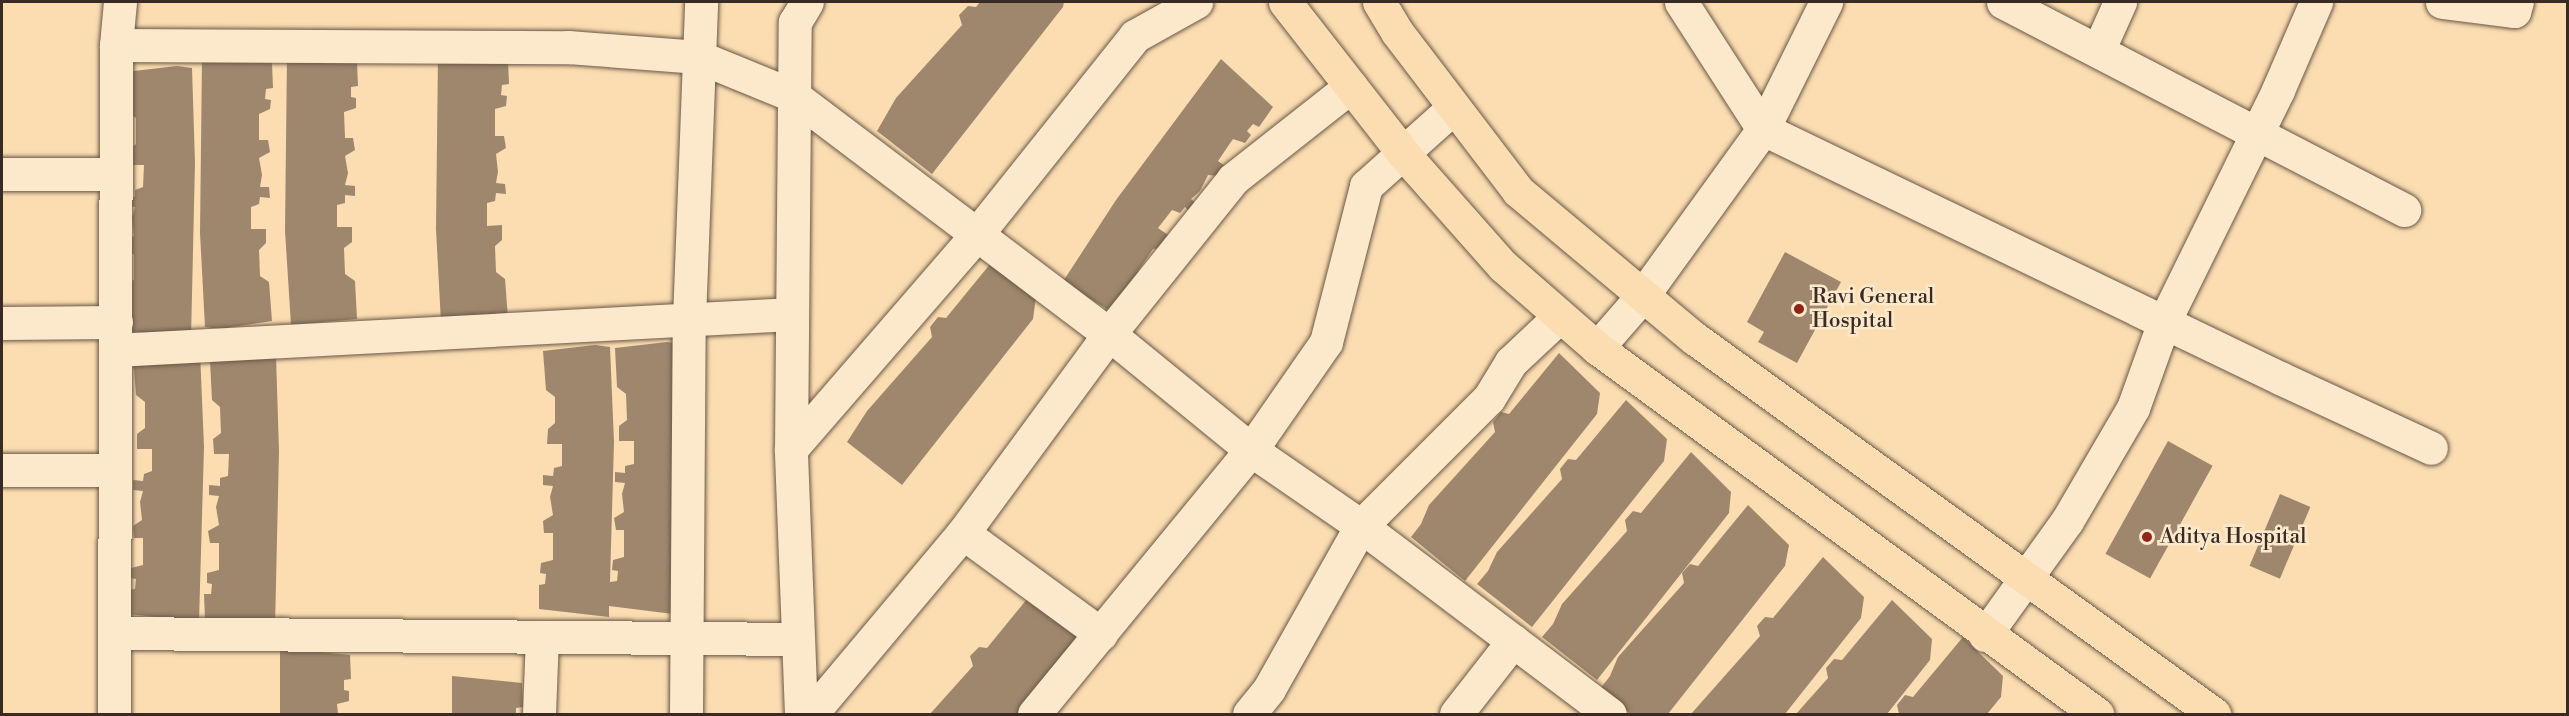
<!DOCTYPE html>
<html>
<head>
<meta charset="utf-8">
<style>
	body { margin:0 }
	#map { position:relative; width:2569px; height:716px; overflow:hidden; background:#fbddb1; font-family:"Libre Bodoni",serif }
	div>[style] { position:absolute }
	.building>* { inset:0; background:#9e876d; transform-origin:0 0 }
	.roads { filter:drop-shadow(0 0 2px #6a5747) drop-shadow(0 0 2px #6a5747) }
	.minor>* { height:33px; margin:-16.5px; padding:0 16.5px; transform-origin:16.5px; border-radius:16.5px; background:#fce9cc }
	.major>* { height:33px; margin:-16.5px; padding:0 16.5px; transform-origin:16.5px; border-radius:16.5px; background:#fbddb1 }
	.dots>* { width:16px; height:16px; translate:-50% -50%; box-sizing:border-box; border:3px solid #fce9cc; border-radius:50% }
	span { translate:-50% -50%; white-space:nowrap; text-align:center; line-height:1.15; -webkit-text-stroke:5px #fce9cc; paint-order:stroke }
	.poi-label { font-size:21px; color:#3a2a24 }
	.left { translate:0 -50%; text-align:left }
	.frame { position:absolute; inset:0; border:3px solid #3a2a24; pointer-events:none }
</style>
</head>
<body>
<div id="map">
	<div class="building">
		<div style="clip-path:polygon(980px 2px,1064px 2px,1063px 7px,932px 174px,877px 131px,896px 98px,962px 25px,959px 15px,968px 6px,976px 7px)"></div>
		<div style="clip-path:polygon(438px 53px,508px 60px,509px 84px,502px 85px,501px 95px,507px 96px,506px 106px,495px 109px,495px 136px,504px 136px,506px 148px,496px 154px,498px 172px,496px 183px,505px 184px,506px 194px,496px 193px,495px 201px,487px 203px,487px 226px,502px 225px,502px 240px,495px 246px,496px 272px,505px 279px,508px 318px,441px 323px,436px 229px)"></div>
		<div style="clip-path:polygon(287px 55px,357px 62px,358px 86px,351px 87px,351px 97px,356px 98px,356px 108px,344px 112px,345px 138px,353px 138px,355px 150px,345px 156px,348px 173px,345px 185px,355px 186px,355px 196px,345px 195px,345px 203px,337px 205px,337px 227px,352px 227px,352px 242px,344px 248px,345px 274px,355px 281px,357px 319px,291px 325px,285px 231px)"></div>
		<div style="clip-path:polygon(202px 57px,272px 63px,273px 88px,266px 89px,265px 99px,271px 100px,270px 109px,259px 114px,259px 140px,268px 140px,270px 152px,259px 158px,262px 175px,260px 187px,269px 187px,270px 198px,260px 197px,259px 204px,251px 207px,251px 229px,266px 229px,266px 243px,259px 250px,260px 276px,269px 282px,272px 321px,220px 329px,205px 327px,200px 233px)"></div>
		<div style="clip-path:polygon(1221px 59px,1273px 107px,1259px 127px,1253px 124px,1247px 131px,1251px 135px,1245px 143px,1233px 139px,1218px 161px,1225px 166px,1219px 176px,1208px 175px,1200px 191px,1191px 199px,1198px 205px,1192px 214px,1185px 207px,1180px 213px,1172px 210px,1158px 228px,1171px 237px,1163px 248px,1153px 249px,1138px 271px,1141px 282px,1109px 310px,1075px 290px,1064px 280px,1116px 200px)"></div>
		<div style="clip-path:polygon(177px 66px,192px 68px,195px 163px,191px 338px,120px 330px,123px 284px,134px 280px,134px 254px,126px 254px,124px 242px,134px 236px,132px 218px,135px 207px,125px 206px,124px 196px,135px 197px,135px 190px,143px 187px,144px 165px,129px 165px,129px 150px,136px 144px,136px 118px,127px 111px,125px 72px)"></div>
		<div style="clip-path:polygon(1785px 252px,1841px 282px,1797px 363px,1758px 342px,1764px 332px,1747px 322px)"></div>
		<div style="clip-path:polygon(995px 258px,1036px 297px,1033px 319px,902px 485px,847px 442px,867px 411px,932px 337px,930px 327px,938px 317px,946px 318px)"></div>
		<div style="clip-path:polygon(667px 342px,682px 344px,681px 615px,609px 606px,609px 617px,539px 609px,539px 585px,545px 584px,546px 574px,540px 573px,541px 563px,553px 560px,553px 533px,544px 533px,543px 521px,553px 515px,550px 497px,553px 486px,543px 485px,543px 475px,553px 476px,554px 468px,562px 466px,562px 444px,547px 444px,548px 429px,555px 423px,555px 397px,546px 390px,543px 351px,595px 345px,610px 347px,614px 442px,610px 582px,617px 581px,618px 571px,612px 570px,613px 560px,624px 557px,624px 530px,616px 530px,614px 518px,624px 512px,622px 494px,625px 483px,615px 482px,615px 472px,625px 473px,625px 466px,634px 464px,634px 441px,619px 441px,619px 426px,627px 420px,626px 394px,617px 387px,615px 348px)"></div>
		<div style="clip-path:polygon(200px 352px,204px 447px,199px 622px,129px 614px,128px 590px,135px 589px,136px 579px,130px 578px,131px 568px,143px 565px,143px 538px,134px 538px,133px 526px,142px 520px,140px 502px,143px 491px,133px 490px,133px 480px,143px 481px,144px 474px,152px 471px,152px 449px,137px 449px,137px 434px,145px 428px,145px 402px,136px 395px,133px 356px)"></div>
		<div style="clip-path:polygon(1559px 353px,1600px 393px,1597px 414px,1465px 581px,1411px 537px,1421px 524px,1429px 505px,1495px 432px,1493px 422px,1501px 412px,1509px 414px)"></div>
		<div style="clip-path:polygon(276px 356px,279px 451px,275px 627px,205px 619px,204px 594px,211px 594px,212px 584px,207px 583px,207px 573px,219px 570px,219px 543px,210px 543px,208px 531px,219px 525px,216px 507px,219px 496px,209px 495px,209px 485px,220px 486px,220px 478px,228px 476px,229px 454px,214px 454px,213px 439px,221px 433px,220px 407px,212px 400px,210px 361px)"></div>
		<div style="clip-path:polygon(1626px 400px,1667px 439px,1664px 461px,1532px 627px,1477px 584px,1488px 571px,1497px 552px,1562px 479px,1560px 469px,1568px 459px,1576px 460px)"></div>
		<div style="left:2168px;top:441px;width:51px;height:129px;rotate:29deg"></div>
		<div style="clip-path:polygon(1691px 452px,1731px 492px,1729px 513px,1597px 680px,1542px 637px,1553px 624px,1562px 604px,1627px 531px,1625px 520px,1633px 511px,1641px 513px)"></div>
		<div style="left:2280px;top:494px;width:33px;height:78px;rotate:23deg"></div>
		<div style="clip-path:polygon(1748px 505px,1789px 545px,1785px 566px,1668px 714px,1631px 714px,1600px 689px,1610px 676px,1618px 657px,1684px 583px,1682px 573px,1690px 564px,1698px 566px)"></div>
		<div style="clip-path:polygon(1823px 557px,1864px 597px,1861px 618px,1785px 714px,1691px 714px,1760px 636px,1757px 626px,1765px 617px,1773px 618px)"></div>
		<div style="clip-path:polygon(1036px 588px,1077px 627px,1075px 648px,1022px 714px,930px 714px,973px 666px,970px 656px,979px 647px,987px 648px)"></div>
		<div style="clip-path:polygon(1892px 600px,1932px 639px,1930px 660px,1887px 714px,1796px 714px,1828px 678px,1826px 668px,1834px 659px,1842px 660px)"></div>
		<div style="clip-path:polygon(1963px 637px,2003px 676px,2001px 697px,1987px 714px,1899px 714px,1897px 705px,1905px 695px,1913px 697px)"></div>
		<div style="clip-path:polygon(280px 648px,350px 655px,351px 679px,344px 680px,344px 690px,349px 691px,349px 701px,337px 704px,338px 714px,280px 714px)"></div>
		<div style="clip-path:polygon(452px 676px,522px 683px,523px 707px,516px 708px,516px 714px,452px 714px)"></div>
	</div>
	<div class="roads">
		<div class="minor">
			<div style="left:1681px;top:2px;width:151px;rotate:57.2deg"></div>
			<div style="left:1763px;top:129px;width:142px;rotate:-63.6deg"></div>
			<div style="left:2003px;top:2px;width:452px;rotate:27.4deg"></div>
			<div style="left:2442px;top:2px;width:73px;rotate:7.1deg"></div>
			<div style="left:2514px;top:11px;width:9px;rotate:-72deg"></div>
			<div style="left:116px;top:45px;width:43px;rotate:-84.7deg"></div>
			<div style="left:2098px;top:51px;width:54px;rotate:-65.8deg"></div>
			<div style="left:2px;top:174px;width:114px"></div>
			<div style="left:2px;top:323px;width:114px;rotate:-0.5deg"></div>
			<div style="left:1597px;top:348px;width:70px;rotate:-49deg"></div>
			<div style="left:1643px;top:295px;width:205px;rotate:-54.1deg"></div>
			<div style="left:1763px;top:129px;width:576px;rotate:25.72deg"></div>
			<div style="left:2282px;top:379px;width:164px;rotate:24.8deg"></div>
			<div style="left:115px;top:350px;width:678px;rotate:-3.04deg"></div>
			<div style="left:791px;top:449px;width:284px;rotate:-49.1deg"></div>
			<div style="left:977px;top:234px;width:253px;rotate:-51.4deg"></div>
			<div style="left:1135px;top:36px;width:70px;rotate:-29.1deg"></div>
			<div style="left:2px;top:470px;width:113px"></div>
			<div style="left:963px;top:533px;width:171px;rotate:36.2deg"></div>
			<div style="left:115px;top:633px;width:683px;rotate:0.5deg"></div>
			<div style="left:1985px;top:635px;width:140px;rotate:-54.3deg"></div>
			<div style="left:2067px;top:521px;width:131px;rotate:-59.7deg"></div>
			<div style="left:2133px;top:408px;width:91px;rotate:-70.2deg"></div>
			<div style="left:2164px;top:322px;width:258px;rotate:-63.8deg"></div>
			<div style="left:2278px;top:90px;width:96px;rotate:-66.6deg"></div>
			<div style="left:114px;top:714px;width:669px;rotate:-89.83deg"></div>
			<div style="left:116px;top:45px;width:452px;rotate:0.3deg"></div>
			<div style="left:568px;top:47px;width:131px;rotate:4.4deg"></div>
			<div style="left:699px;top:57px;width:103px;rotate:22.3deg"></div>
			<div style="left:794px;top:96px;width:395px;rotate:37.1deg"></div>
			<div style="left:1109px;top:334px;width:183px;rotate:39.2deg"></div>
			<div style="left:1251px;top:450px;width:134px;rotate:34.6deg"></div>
			<div style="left:1361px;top:526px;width:312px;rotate:37.1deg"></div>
			<div style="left:539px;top:714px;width:77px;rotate:-87.8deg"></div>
			<div style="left:686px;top:714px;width:395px;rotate:-89.6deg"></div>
			<div style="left:689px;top:319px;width:317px;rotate:-87.8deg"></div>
			<div style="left:801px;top:714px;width:265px;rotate:-92.2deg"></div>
			<div style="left:791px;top:449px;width:427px;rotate:-89.5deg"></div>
			<div style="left:795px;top:22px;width:23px;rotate:-59deg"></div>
			<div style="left:811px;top:714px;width:236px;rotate:-50deg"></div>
			<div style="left:963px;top:533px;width:247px;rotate:-53.7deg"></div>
			<div style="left:1109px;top:334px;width:198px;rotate:-51.3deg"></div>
			<div style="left:1233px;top:179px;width:150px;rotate:-38.2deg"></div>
			<div style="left:1034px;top:714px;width:342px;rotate:-50.6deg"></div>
			<div style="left:1251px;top:450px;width:131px;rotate:-55.2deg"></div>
			<div style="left:1326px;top:342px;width:161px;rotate:-75.6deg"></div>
			<div style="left:1366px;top:186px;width:118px;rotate:-41.9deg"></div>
			<div style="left:1249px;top:714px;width:32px;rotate:-51deg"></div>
			<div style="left:1269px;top:689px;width:187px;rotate:-60.6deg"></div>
			<div style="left:1361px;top:526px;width:181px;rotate:-45deg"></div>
			<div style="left:1489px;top:398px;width:42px;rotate:-58.6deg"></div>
			<div style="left:1511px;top:362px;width:67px;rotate:-43.2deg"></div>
			<div style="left:1456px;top:714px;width:93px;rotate:-52deg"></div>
		</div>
		<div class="major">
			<div style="left:1285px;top:2px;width:190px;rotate:52deg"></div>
			<div style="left:1402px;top:152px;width:152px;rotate:48.5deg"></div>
			<div style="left:1503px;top:266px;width:125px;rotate:41.1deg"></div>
			<div style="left:1597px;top:348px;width:620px;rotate:36.2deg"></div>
			<div style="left:1379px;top:2px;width:35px;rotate:59deg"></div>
			<div style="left:1397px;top:32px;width:200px;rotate:52.7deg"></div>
			<div style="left:1518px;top:191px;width:229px;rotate:39.9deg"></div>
			<div style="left:1694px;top:338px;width:642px;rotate:35.87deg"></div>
		</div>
	</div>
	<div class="dots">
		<div style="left:1799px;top:309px;background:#8f2418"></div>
		<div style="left:2147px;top:537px;background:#8f2418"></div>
	</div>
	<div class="poi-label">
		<span class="left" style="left:1812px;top:309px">Ravi General<br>Hospital</span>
		<span class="left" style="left:2160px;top:537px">Aditya Hospital</span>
	</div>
	<div class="frame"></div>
</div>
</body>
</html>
